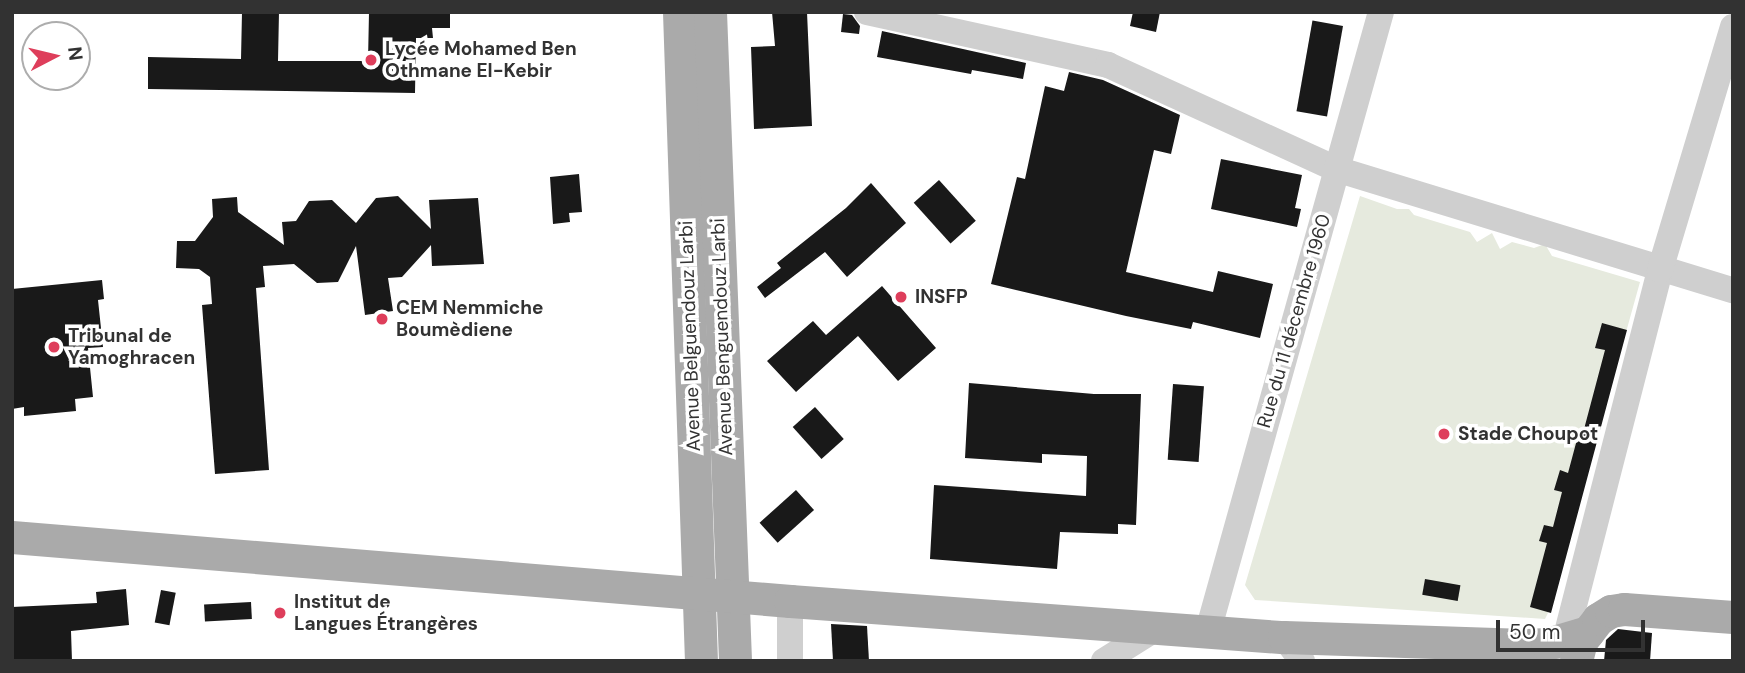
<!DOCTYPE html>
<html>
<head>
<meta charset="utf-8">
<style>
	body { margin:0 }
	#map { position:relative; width:1745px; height:673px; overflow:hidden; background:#fff; font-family:"DM Sans",sans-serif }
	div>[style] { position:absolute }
	.green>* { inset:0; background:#e6eade }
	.building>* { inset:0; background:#191919; transform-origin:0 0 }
	.minor>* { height:26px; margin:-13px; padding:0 13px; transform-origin:13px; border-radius:13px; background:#cfcfcf }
	.major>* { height:33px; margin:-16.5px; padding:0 16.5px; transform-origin:16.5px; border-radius:16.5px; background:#aaa }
	.dots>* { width:19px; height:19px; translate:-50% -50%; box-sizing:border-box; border:4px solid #fff; border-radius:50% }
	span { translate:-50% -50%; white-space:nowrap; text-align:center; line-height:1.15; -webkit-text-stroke:7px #fff; paint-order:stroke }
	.poi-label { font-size:19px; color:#323232; font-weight:700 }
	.left { translate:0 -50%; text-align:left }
	.street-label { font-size:19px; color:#323232 }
	.frame { position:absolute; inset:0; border:14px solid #323232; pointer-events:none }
	.north { position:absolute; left:21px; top:21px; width:70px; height:70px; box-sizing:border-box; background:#fff; border:2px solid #adadad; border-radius:50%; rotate:83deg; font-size:19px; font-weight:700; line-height:28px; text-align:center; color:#323232 }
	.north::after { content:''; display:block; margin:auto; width:24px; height:32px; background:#de3e5b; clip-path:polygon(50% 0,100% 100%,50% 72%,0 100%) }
	.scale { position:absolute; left:1496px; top:620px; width:149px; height:32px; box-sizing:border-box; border:4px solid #323232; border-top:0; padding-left:9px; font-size:21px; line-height:24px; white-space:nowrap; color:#323232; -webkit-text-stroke:5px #fff; paint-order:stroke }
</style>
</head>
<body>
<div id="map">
	<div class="green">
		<div style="clip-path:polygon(1360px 196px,1397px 209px,1409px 209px,1414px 215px,1470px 232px,1477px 242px,1492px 233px,1500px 249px,1512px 242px,1534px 248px,1545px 244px,1552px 256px,1640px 282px,1555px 587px,1555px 599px,1545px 619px,1255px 600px,1245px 585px)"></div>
	</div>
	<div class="building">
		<div style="clip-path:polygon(242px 12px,279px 12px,278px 61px,368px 61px,369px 12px,450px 12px,450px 28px,432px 28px,433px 38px,416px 38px,415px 93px,148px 89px,148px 57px,241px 59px)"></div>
		<div style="clip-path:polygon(772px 12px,807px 12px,812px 126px,754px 129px,751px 47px,775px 46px)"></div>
		<div style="clip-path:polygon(1133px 12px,1160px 12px,1156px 32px,1130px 26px)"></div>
		<div style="clip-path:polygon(843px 14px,852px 15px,860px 26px,859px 34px,841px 32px)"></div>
		<div style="left:1343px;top:26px;width:92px;height:31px;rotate:100deg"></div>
		<div style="clip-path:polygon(882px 31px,1026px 63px,1023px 79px,972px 70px,971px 74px,877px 57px)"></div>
		<div style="clip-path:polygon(1069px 72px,1103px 80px,1180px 115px,1171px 154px,1154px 150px,1126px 272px,1213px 292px,1218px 271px,1273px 284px,1260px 338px,1193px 322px,1191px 329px,1126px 316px,991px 284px,1017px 177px,1025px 179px,1045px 86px,1064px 91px)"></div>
		<div style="clip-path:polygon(1221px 159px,1302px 175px,1295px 208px,1301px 209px,1297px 227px,1211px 209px)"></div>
		<div style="clip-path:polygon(579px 174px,582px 212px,569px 213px,570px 222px,553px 224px,550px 177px)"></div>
		<div style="left:939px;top:180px;width:55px;height:34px;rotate:48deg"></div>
		<div style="clip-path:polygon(871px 183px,906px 223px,847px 277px,825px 252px,765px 298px,757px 287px,781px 268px,777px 263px,846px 208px)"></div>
		<div style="clip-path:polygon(398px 196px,431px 229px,429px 200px,478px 198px,484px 264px,432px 266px,431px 245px,402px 277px,388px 278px,393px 311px,365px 315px,356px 246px,338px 282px,317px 283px,294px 264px,263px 266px,265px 287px,256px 288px,269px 470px,215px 474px,202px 305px,212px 304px,210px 277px,199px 269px,176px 268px,177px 241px,195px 241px,213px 217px,212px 199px,237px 197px,238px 212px,284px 245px,282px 222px,296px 221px,309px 201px,332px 200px,356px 223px,376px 198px)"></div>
		<div style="clip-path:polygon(102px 280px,104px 299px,98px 300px,103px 347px,88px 348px,93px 397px,75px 399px,76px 411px,24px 416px,24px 407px,12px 409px,12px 289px)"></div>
		<div style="clip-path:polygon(882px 286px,936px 348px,898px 381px,858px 336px,796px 392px,767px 361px,813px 321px,826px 335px)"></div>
		<div style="clip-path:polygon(1602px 323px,1627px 330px,1551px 613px,1530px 607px,1547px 543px,1539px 541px,1544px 525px,1553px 527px,1562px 492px,1554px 490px,1560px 470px,1568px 473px,1579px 432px,1583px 433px,1605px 350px,1595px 348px)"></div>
		<div style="clip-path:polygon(969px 383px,1094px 394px,1141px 394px,1136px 525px,1118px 524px,1118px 534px,1060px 532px,1057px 569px,930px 559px,934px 485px,1086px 496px,1087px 456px,1042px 454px,1042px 463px,965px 458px)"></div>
		<div style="left:1173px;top:384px;width:31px;height:76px;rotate:4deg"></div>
		<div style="left:815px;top:407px;width:43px;height:30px;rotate:48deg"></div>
		<div style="left:796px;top:490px;width:27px;height:49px;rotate:48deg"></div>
		<div style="left:1425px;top:579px;width:36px;height:16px;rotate:10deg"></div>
		<div style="clip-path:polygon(126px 589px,129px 625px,71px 631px,72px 661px,12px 661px,12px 607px,97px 603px,96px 592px)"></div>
		<div style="left:161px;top:590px;width:15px;height:33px;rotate:11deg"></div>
		<div style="left:251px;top:602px;width:17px;height:47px;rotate:87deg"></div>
		<div style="clip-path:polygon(831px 624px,867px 626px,869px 661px,833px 661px)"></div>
		<div style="clip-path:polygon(1618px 629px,1652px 633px,1650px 661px,1604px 661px,1606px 640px)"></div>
	</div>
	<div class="minor">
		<div style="left:867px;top:12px;width:247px;rotate:12.4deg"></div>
		<div style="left:1108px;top:65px;width:251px;rotate:24.5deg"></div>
		<div style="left:1336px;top:169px;width:415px;rotate:17deg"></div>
		<div style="left:790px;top:601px;width:60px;rotate:90deg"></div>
		<div style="left:1208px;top:631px;width:643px;rotate:-74.39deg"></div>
		<div style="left:1284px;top:637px;width:30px;rotate:53deg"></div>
		<div style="left:1561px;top:656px;width:398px;rotate:-75.6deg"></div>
		<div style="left:1660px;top:270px;width:254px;rotate:-73.3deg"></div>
		<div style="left:1104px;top:661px;width:64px;rotate:-32.2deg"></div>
	</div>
	<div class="major">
		<div style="left:679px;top:12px;width:649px;rotate:88.06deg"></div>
		<div style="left:710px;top:12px;width:649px;rotate:87.79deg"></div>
		<div style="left:12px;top:537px;width:781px;rotate:4.7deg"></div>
		<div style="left:790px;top:601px;width:495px;rotate:4.2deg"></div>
		<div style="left:1284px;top:637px;width:242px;rotate:1.9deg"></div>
		<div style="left:1526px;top:645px;width:21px;rotate:-3deg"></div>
		<div style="left:1547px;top:644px;width:43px;rotate:-16.3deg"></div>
		<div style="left:1576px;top:661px;width:21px;rotate:-76deg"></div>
		<div style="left:1581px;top:641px;width:28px;rotate:-52deg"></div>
		<div style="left:1598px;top:619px;width:15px;rotate:-32deg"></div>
		<div style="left:1611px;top:611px;width:13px;rotate:-9deg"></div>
		<div style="left:1624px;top:609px;width:109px;rotate:4.2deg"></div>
	</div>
	<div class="dots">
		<div style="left:371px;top:60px;background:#de3e5b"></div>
		<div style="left:901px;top:297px;background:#de3e5b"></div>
		<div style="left:382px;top:319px;background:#de3e5b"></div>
		<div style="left:54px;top:347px;background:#de3e5b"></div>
		<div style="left:1444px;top:434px;background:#de3e5b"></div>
		<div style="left:280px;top:613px;background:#de3e5b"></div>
	</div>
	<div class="poi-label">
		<span class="left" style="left:385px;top:60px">Lycée Mohamed Ben<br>Othmane El-Kebir</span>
		<span class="left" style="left:915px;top:297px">INSFP</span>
		<span class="left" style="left:396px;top:319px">CEM Nemmiche<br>Boumèdiene</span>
		<span class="left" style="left:68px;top:347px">Tribunal de<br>Yamoghracen</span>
		<span class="left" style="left:1458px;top:434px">Stade Choupot</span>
		<span class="left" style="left:294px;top:613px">Institut de<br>Langues Étrangères</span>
	</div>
	<div class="street-label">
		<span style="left:1294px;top:321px;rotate:-74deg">Rue du 11 décembre 1960</span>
		<span style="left:690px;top:336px;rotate:-92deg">Avenue Belguendouz Larbi</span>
		<span style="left:722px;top:337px;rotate:-92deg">Avenue Benguendouz Larbi</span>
	</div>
	<div class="frame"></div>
	<div class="north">N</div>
	<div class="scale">50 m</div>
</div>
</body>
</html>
